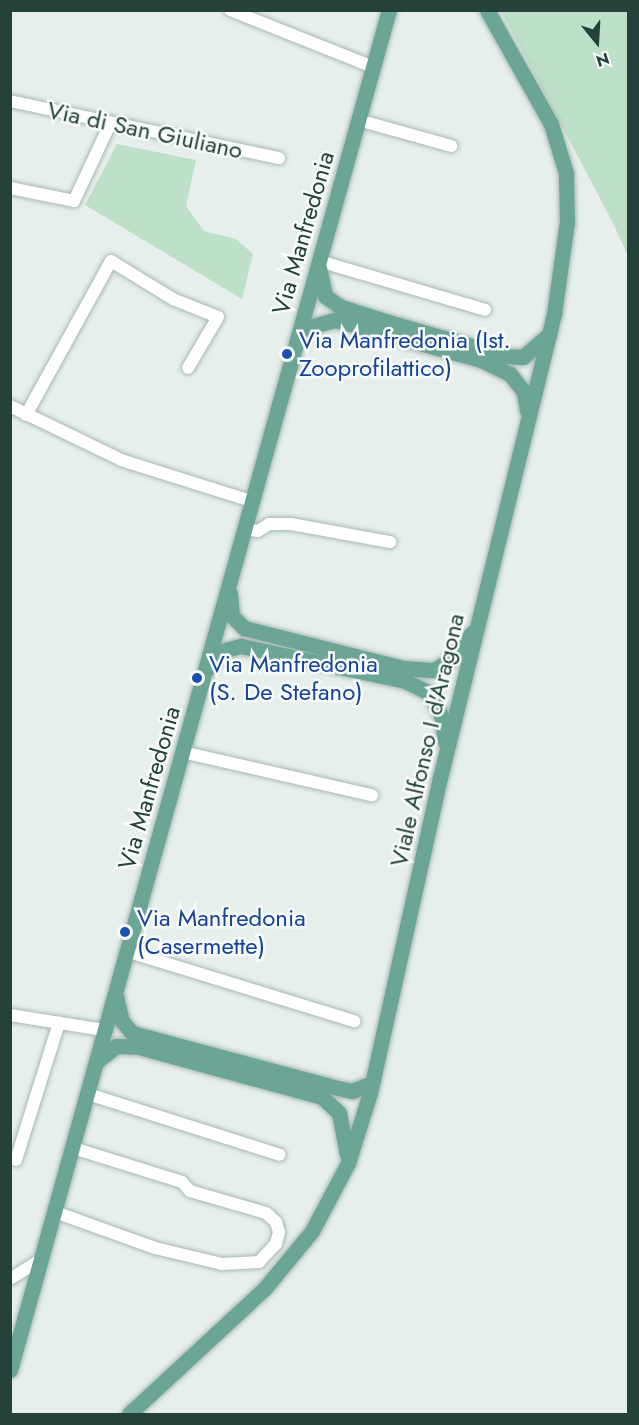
<!DOCTYPE html>
<html>
<head>
<meta charset="utf-8">
<style>
	body { margin:0 }
	#map { position:relative; width:639px; height:1425px; overflow:hidden; background:#e6efeb; font-family:Jost,sans-serif }
	div>[style] { position:absolute }
	.green>* { inset:0; background:#bfe0c8 }
	.roads { filter:drop-shadow(0 0 2px #a8b8b2) drop-shadow(0 0 2px #a8b8b2) }
	.minor>* { height:12px; margin:-6px; padding:0 6px; transform-origin:6px; border-radius:6px; background:#fff }
	.major>* { height:15px; margin:-7.5px; padding:0 7.5px; transform-origin:7.5px; border-radius:7.5px; background:#6aa596 }
	.dots>* { width:16px; height:16px; translate:-50% -50%; box-sizing:border-box; border:3px solid #f7fbf9; border-radius:50% }
	span { translate:-50% -50%; white-space:nowrap; text-align:center; line-height:1.15; -webkit-text-stroke:5px #f7fbf9; paint-order:stroke }
	.street-label { font-size:24px; color:#24423a }
	.transit-label { font-size:24px; color:#164399 }
	.left { translate:0 -50%; text-align:left }
	.frame { position:absolute; inset:0; border:12px solid #24423a; pointer-events:none }
	.north { position:absolute; left:567px; top:12px; width:60px; height:60px; -webkit-text-stroke:4px #f7fbf9; paint-order:stroke; rotate:162deg; font-size:16px; font-weight:700; line-height:24px; text-align:center; color:#24423a }
	.north::after { content:''; display:block; margin:auto; width:21px; height:27px; background:#24423a; clip-path:polygon(50% 0,100% 100%,50% 72%,0 100%) }
</style>
</head>
<body>
<div id="map">
	<div class="green">
		<div style="clip-path:polygon(501px 11px,628px 11px,628px 256px,613px 223px)"></div>
		<div style="clip-path:polygon(117px 144px,196px 160px,186px 206px,204px 231px,236px 239px,253px 254px,242px 299px,85px 205px)"></div>
	</div>
	<div class="roads">
		<div class="minor">
			<div style="left:230px;top:10px;width:154px;rotate:21.7deg"></div>
			<div style="left:10px;top:101px;width:275px;rotate:12deg"></div>
			<div style="left:358px;top:120px;width:97px;rotate:15.6deg"></div>
			<div style="left:10px;top:188px;width:65px;rotate:11.5deg"></div>
			<div style="left:74px;top:201px;width:85px;rotate:-64.9deg"></div>
			<div style="left:319px;top:261px;width:173px;rotate:16.4deg"></div>
			<div style="left:10px;top:406px;width:123px;rotate:25.9deg"></div>
			<div style="left:121px;top:460px;width:136px;rotate:17.5deg"></div>
			<div style="left:26px;top:415px;width:176px;rotate:-61.1deg"></div>
			<div style="left:111px;top:261px;width:73px;rotate:31.5deg"></div>
			<div style="left:173px;top:299px;width:48px;rotate:21.8deg"></div>
			<div style="left:218px;top:317px;width:59px;rotate:120.5deg"></div>
			<div style="left:244px;top:529px;width:14px;rotate:8deg"></div>
			<div style="left:258px;top:531px;width:13px;rotate:-32deg"></div>
			<div style="left:269px;top:524px;width:22px"></div>
			<div style="left:291px;top:524px;width:101px;rotate:10.3deg"></div>
			<div style="left:182px;top:752px;width:195px;rotate:12.8deg"></div>
			<div style="left:126px;top:951px;width:239px;rotate:17.1deg"></div>
			<div style="left:10px;top:1015px;width:95px;rotate:9.1deg"></div>
			<div style="left:88px;top:1094px;width:201px;rotate:17.6deg"></div>
			<div style="left:16px;top:1160px;width:144px;rotate:-72.6deg"></div>
			<div style="left:55px;top:1212px;width:106px;rotate:19.8deg"></div>
			<div style="left:155px;top:1248px;width:69px;rotate:13.4deg"></div>
			<div style="left:222px;top:1264px;width:37px;rotate:-3deg"></div>
			<div style="left:259px;top:1262px;width:25px;rotate:-47deg"></div>
			<div style="left:276px;top:1244px;width:12px;rotate:-76deg"></div>
			<div style="left:279px;top:1232px;width:10px;rotate:-107deg"></div>
			<div style="left:276px;top:1222px;width:13px;rotate:-138deg"></div>
			<div style="left:266px;top:1213px;width:79px;rotate:-163.9deg"></div>
			<div style="left:190px;top:1191px;width:12px;rotate:-132deg"></div>
			<div style="left:182px;top:1182px;width:114px;rotate:-162.7deg"></div>
			<div style="left:10px;top:1279px;width:36px;rotate:-32deg"></div>
		</div>
		<div class="major">
			<div style="left:319px;top:267px;width:30px;rotate:78deg"></div>
			<div style="left:325px;top:296px;width:19px;rotate:35deg"></div>
			<div style="left:341px;top:307px;width:46px;rotate:17.7deg"></div>
			<div style="left:385px;top:321px;width:126px;rotate:16.1deg"></div>
			<div style="left:506px;top:356px;width:17px;rotate:3deg"></div>
			<div style="left:523px;top:357px;width:35px;rotate:-41deg"></div>
			<div style="left:298px;top:341px;width:18px;rotate:-49deg"></div>
			<div style="left:310px;top:327px;width:26px;rotate:-16deg"></div>
			<div style="left:335px;top:320px;width:151px;rotate:15.3deg"></div>
			<div style="left:481px;top:360px;width:32px;rotate:26deg"></div>
			<div style="left:510px;top:374px;width:23px;rotate:52deg"></div>
			<div style="left:524px;top:392px;width:19px;rotate:81deg"></div>
			<div style="left:230px;top:594px;width:22px;rotate:85deg"></div>
			<div style="left:232px;top:616px;width:17px;rotate:45deg"></div>
			<div style="left:244px;top:628px;width:164px;rotate:14.1deg"></div>
			<div style="left:403px;top:668px;width:31px;rotate:4deg"></div>
			<div style="left:434px;top:670px;width:19px;rotate:-32deg"></div>
			<div style="left:450px;top:660px;width:35px;rotate:-51deg"></div>
			<div style="left:208px;top:668px;width:22px;rotate:-51deg"></div>
			<div style="left:222px;top:651px;width:20px;rotate:-15deg"></div>
			<div style="left:241px;top:646px;width:168px;rotate:12deg"></div>
			<div style="left:405px;top:681px;width:28px;rotate:26deg"></div>
			<div style="left:430px;top:693px;width:28px;rotate:64deg"></div>
			<div style="left:442px;top:718px;width:24px;rotate:83deg"></div>
			<div style="left:116px;top:996px;width:26px;rotate:77deg"></div>
			<div style="left:122px;top:1021px;width:16px;rotate:50deg"></div>
			<div style="left:132px;top:1033px;width:208px;rotate:15deg"></div>
			<div style="left:333px;top:1087px;width:19px;rotate:12deg"></div>
			<div style="left:352px;top:1091px;width:22px;rotate:-22deg"></div>
			<div style="left:97px;top:1061px;width:24px;rotate:-38deg"></div>
			<div style="left:116px;top:1046px;width:23px;rotate:2deg"></div>
			<div style="left:139px;top:1047px;width:190px;rotate:15.3deg"></div>
			<div style="left:322px;top:1097px;width:23px;rotate:43deg"></div>
			<div style="left:339px;top:1113px;width:42px;rotate:79deg"></div>
			<div style="left:10px;top:1370px;width:1412px;rotate:-74.43deg"></div>
			<div style="left:129px;top:1414px;width:185px;rotate:-42.8deg"></div>
			<div style="left:265px;top:1288px;width:74px;rotate:-50.5deg"></div>
			<div style="left:312px;top:1231px;width:77px;rotate:-62.1deg"></div>
			<div style="left:348px;top:1163px;width:73px;rotate:-72.6deg"></div>
			<div style="left:370px;top:1093px;width:323px;rotate:-77.5deg"></div>
			<div style="left:440px;top:778px;width:478px;rotate:-76.2deg"></div>
			<div style="left:554px;top:314px;width:93px;rotate:-82deg"></div>
			<div style="left:567px;top:222px;width:49px;rotate:-91.2deg"></div>
			<div style="left:566px;top:173px;width:51px;rotate:-107deg"></div>
			<div style="left:551px;top:124px;width:131px;rotate:-119.3deg"></div>
		</div>
	</div>
	<div class="dots">
		<div style="left:287px;top:354px;background:#1a4fb4"></div>
		<div style="left:197px;top:678px;background:#1a4fb4"></div>
		<div style="left:125px;top:932px;background:#1a4fb4"></div>
	</div>
	<div class="street-label">
		<span style="left:145px;top:130px;rotate:12deg">Via di San Giuliano</span>
		<span style="left:303px;top:233px;rotate:-74deg">Via Manfredonia</span>
		<span style="left:427px;top:740px;rotate:-77deg">Viale Alfonso I d'Aragona</span>
		<span style="left:149px;top:788px;rotate:-74deg">Via Manfredonia</span>
	</div>
	<div class="transit-label">
		<span class="left" style="left:299px;top:354px">Via Manfredonia (Ist.<br>Zooprofilattico)</span>
		<span class="left" style="left:209px;top:678px">Via Manfredonia<br>(S. De Stefano)</span>
		<span class="left" style="left:137px;top:932px">Via Manfredonia<br>(Casermette)</span>
	</div>
	<div class="frame"></div>
	<div class="north">N</div>
</div>
</body>
</html>
